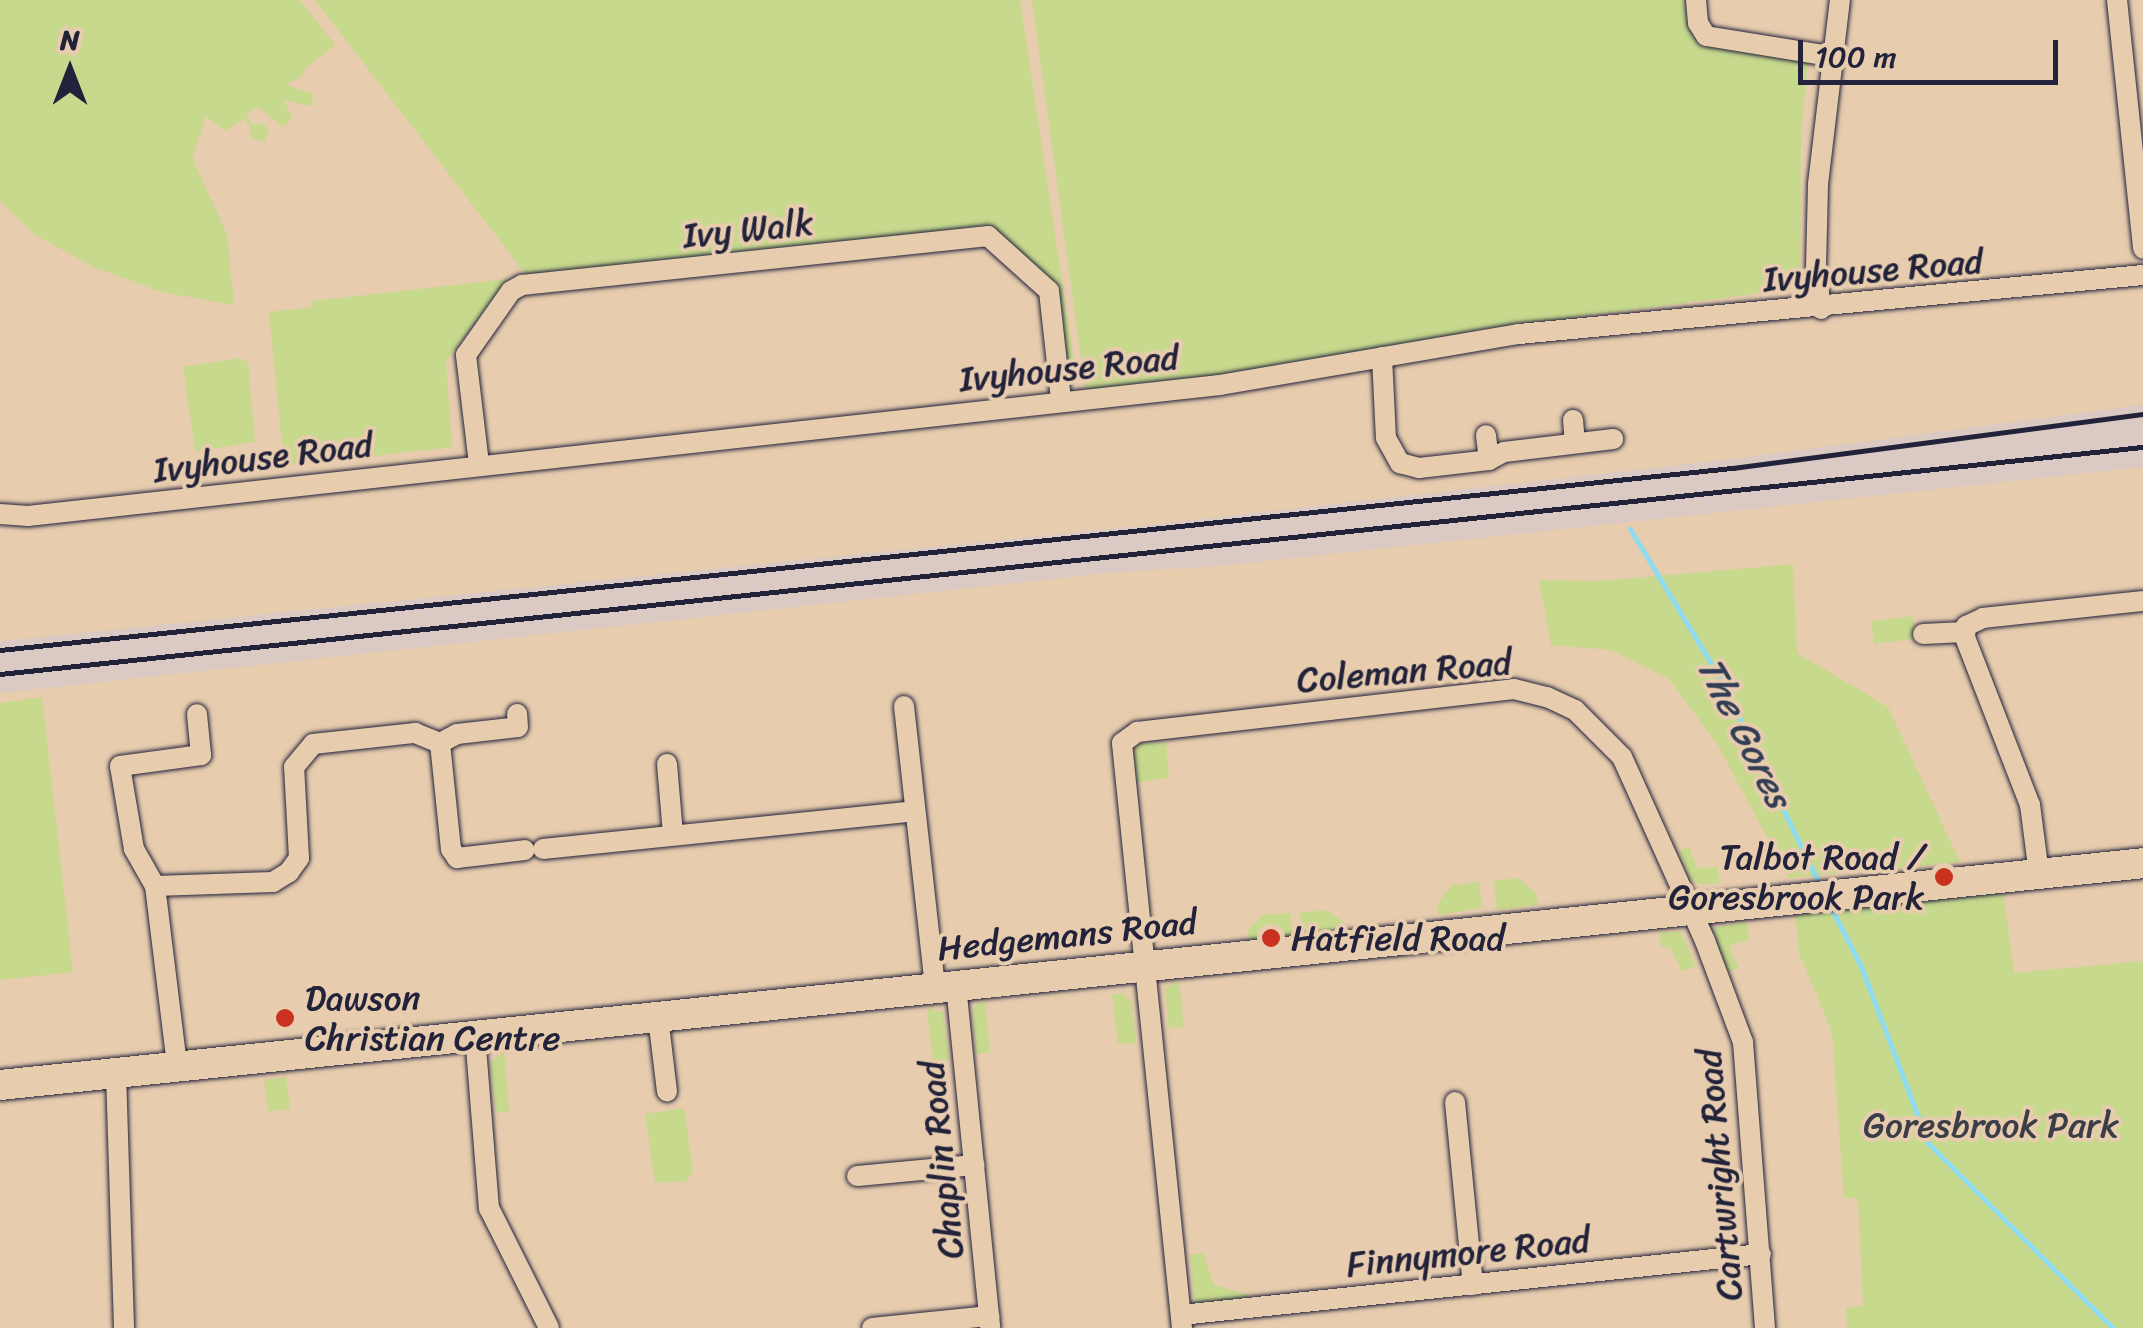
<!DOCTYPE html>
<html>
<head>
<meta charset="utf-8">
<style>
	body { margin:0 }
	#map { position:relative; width:2143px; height:1328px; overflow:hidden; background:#e7ccae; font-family:Sriracha,sans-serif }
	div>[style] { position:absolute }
	.built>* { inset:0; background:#dacac3 }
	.green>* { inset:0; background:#c6d98d; transform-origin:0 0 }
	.stream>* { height:5px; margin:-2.5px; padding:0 2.5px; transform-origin:2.5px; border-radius:2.5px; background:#8fdbef }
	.roads { filter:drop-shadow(0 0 2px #22223b) drop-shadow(0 0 2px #22223b) }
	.street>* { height:20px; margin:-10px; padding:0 10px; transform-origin:10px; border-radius:10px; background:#e7ccae }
	.secondary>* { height:30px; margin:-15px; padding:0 15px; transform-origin:15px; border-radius:15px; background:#e7ccae }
	.rail>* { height:5px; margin:-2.5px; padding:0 2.5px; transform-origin:2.5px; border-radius:2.5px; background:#22223b }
	.dots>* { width:28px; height:28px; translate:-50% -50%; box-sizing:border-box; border:5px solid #e7ccae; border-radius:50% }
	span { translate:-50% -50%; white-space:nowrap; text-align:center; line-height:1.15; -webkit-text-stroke:8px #e7ccae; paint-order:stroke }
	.street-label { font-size:35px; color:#22223b }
	.poi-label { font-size:35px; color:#22223b }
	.right { translate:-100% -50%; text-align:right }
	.left { translate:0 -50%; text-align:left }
	.park-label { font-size:35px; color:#3b3d47 }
	.water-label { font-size:38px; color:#323e56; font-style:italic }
	.north { position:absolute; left:20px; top:20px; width:100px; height:100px; -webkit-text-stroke:8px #e7ccae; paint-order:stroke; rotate:0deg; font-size:28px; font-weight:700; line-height:40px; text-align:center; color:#22223b }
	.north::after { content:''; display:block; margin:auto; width:35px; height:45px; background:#22223b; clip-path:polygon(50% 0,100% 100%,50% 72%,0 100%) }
	.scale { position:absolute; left:1798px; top:40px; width:260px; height:45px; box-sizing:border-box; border:5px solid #22223b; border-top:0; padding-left:12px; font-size:30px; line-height:35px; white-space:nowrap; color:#22223b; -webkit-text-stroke:8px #e7ccae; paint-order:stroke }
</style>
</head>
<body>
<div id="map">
	<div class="built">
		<div style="clip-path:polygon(2143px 405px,2143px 467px,1218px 566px,1116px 572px,0 693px,0 641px,1139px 526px,1732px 459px)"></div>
	</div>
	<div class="green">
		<div style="clip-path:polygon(0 0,300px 0,335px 45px,304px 69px,306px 73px,286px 85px,314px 94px,311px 106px,284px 100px,292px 118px,283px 127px,258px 107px,246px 115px,253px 125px,262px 123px,269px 129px,264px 142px,250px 137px,251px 128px,244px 119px,224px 131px,206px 116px,192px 158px,227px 234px,234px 305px,161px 292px,94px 267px,35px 235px,0 201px)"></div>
		<div style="clip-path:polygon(315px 0,1020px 0,1077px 382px,1068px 378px,1054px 283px,991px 227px,527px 276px)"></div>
		<div style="clip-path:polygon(1032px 0,1685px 0,1687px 24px,1698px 41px,1808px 60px,1801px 135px,1800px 288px,1486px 329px,1220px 377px,1086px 394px)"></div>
		<div style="clip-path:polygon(507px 279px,446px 361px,452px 447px,284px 466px,269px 312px,312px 307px,312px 301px)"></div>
		<div style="clip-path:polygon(241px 358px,248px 363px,255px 442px,195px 451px,183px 367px)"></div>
		<div style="clip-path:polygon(1793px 564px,1797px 653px,1888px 707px,1960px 862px,1789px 878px,1717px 744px,1669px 679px,1611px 650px,1551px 645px,1539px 580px,1599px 581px)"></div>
		<div style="left:1913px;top:616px;width:23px;height:42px;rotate:83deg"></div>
		<div style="clip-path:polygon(42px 697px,73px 972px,0 980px,0 703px)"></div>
		<div style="clip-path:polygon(1166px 742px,1169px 778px,1136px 782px,1134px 753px,1139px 744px)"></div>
		<div style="clip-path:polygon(1689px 847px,1697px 868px,1717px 867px,1720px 883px,1702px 885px,1691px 880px,1679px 850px)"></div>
		<div style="clip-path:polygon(1518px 878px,1535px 892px,1538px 905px,1497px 910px,1494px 881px)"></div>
		<div style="clip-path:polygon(1479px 882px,1482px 908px,1439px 915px,1437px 904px,1452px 885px)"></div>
		<div style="clip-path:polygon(2002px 883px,2014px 973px,2143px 961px,2143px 1328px,1847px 1328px,1846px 1308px,1863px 1306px,1858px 1198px,1844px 1198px,1832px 1032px,1799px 953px,1794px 905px)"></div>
		<div style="clip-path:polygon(1326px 910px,1346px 924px,1347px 935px,1305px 939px,1299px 913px)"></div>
		<div style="clip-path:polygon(1290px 913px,1293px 937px,1249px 946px,1248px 930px,1263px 915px)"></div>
		<div style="clip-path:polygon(1747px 922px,1749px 940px,1729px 946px,1739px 968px,1726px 973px,1712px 928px)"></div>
		<div style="clip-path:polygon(1659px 932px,1681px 932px,1696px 966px,1682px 971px,1670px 947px,1661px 947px)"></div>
		<div style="clip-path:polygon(1179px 981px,1184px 1027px,1169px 1028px,1165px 988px)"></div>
		<div style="clip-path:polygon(1122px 993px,1131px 1001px,1136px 1043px,1118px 1044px,1112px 994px)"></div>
		<div style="clip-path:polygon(978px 1002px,985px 1002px,990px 1052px,976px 1054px,973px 1009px)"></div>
		<div style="clip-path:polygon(927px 1008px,943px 1013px,949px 1060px,933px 1061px)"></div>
		<div style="clip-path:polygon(504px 1052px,509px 1112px,496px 1112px,490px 1063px)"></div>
		<div style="left:286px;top:1077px;width:32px;height:22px;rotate:83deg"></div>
		<div style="clip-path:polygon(684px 1108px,693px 1171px,686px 1181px,655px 1183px,645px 1114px)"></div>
		<div style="clip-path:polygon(1203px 1253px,1214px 1285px,1248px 1295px,1249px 1305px,1195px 1306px,1190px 1255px)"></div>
	</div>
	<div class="stream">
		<div style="left:1630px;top:529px;width:174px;rotate:58.9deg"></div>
		<div style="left:1720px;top:678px;width:233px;rotate:64.3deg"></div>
		<div style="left:1830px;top:906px;width:65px;rotate:62.7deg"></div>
		<div style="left:1860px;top:964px;width:191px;rotate:69.2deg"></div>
		<div style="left:1928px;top:1143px;width:262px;rotate:45deg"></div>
	</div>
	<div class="roads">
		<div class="street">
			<div style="left:1696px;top:0;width:23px;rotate:85deg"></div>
			<div style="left:1698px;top:23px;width:15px;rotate:58deg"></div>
			<div style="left:1706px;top:36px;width:126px;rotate:9.2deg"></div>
			<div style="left:2117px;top:0;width:250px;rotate:84deg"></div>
			<div style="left:1821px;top:309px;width:42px;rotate:-96.8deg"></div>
			<div style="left:1816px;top:267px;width:83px;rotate:-88.6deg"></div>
			<div style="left:1818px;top:184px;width:185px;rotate:-83.2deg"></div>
			<div style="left:1382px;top:357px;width:81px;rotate:87.2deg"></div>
			<div style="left:1386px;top:438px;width:29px;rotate:61deg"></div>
			<div style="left:1400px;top:463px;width:20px;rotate:15deg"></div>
			<div style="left:1419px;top:468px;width:70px;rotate:-6.5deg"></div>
			<div style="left:1489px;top:460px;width:25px;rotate:-97deg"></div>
			<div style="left:1573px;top:420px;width:23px;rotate:85deg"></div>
			<div style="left:1489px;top:460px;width:17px;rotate:-28deg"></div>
			<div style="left:1504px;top:452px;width:110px;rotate:-6.8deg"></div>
			<div style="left:479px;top:464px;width:110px;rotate:-96.8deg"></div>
			<div style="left:466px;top:355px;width:78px;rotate:-54.9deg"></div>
			<div style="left:511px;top:291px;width:13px;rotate:-29deg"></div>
			<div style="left:522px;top:285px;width:469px;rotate:-6deg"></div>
			<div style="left:988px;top:236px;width:82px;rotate:42deg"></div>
			<div style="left:1049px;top:291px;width:110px;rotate:83.7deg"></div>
			<div style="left:0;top:514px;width:28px;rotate:4deg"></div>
			<div style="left:28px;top:516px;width:1199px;rotate:-6.27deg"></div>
			<div style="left:1220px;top:385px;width:303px;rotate:-9.7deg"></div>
			<div style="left:1519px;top:334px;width:627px;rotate:-5.4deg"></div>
			<div style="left:1923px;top:634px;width:42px;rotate:-2.7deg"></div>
			<div style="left:904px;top:706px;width:283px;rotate:83.7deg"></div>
			<div style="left:440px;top:743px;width:19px;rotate:-28deg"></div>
			<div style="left:457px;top:734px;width:61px;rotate:-6.5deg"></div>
			<div style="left:518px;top:727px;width:13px;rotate:-94deg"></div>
			<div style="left:667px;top:764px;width:70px;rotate:85.1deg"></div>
			<div style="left:543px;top:849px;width:373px;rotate:-5.8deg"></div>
			<div style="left:2039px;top:874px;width:70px;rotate:-97.4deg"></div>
			<div style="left:2030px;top:805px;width:180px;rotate:-111.2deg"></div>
			<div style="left:1965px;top:637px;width:11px;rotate:-85deg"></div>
			<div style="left:1966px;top:626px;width:19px;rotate:-25deg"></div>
			<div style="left:1983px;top:618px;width:161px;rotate:-6.1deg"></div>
			<div style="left:155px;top:886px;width:43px;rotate:-119.6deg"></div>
			<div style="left:134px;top:849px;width:84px;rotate:-99.6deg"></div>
			<div style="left:120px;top:766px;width:82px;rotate:-7.7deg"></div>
			<div style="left:201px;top:755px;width:41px;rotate:-95.6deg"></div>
			<div style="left:956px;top:985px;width:345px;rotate:84.3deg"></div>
			<div style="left:658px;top:1017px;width:75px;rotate:83.1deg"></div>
			<div style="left:475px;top:1035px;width:174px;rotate:85.4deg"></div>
			<div style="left:489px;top:1208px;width:134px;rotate:63.4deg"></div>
			<div style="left:177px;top:1065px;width:180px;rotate:-97deg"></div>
			<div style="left:155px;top:886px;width:118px;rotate:-1.9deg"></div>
			<div style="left:273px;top:882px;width:19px;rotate:-32deg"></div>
			<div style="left:289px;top:872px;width:17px;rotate:-54deg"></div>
			<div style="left:299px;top:858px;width:91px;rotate:-93.1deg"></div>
			<div style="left:294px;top:767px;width:30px;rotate:-50deg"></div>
			<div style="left:313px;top:744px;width:103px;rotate:-6.2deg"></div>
			<div style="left:415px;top:733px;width:27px;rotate:22deg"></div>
			<div style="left:440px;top:743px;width:107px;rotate:84.1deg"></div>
			<div style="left:451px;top:849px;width:11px;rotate:56deg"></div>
			<div style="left:457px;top:858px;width:68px;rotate:-6.7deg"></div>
			<div style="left:116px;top:1073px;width:255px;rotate:88.2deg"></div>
			<div style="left:1455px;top:1102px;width:184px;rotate:84.4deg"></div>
			<div style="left:857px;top:1176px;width:118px;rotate:-5.4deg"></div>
			<div style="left:1181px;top:1315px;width:583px;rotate:-6deg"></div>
			<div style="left:872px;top:1328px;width:118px;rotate:-5.9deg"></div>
			<div style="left:1182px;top:1328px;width:588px;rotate:-95.86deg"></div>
			<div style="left:1122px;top:743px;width:19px;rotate:-36deg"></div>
			<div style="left:1137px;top:732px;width:379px;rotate:-6.5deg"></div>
			<div style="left:1514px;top:689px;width:34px;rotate:14deg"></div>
			<div style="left:1547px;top:697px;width:31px;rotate:25deg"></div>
			<div style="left:1575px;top:710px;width:66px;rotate:45deg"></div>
			<div style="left:1622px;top:757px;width:202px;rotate:65.7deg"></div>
			<div style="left:1705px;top:941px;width:108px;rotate:69.4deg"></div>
			<div style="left:1743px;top:1042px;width:287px;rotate:85.6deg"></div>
		</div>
		<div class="secondary">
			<div style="left:0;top:1085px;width:2154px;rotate:-5.91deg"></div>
		</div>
	</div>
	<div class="rail">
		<div style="left:0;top:650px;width:1743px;rotate:-6deg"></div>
		<div style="left:1733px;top:468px;width:414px;rotate:-7.5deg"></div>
		<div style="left:0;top:674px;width:2155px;rotate:-6.05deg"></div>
	</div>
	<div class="dots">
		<div style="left:1944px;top:877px;background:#c8321e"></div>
		<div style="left:1271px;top:938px;background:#c8321e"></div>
		<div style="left:285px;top:1018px;background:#c8321e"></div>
	</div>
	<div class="street-label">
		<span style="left:748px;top:229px;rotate:-6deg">Ivy Walk</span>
		<span style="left:1873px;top:270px;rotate:-5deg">Ivyhouse Road</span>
		<span style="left:1069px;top:368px;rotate:-6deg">Ivyhouse Road</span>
		<span style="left:263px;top:457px;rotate:-7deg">Ivyhouse Road</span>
		<span style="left:1404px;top:671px;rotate:-5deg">Coleman Road</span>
		<span style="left:1067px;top:935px;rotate:-6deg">Hedgemans Road</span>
		<span style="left:941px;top:1160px;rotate:-96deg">Chaplin Road</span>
		<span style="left:1719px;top:1175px;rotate:-95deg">Cartwright Road</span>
		<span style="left:1468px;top:1252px;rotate:-6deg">Finnymore Road</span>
	</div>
	<div class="poi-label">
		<span class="right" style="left:1924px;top:877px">Talbot Road /<br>Goresbrook Park</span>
		<span class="left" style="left:1291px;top:938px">Hatfield Road</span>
		<span class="left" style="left:305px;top:1018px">Dawson<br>Christian Centre</span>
	</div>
	<div class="park-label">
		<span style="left:1991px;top:1125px">Goresbrook Park</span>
	</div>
	<div class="water-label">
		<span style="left:1744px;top:732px;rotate:63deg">The Gores</span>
	</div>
	<div class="north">N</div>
	<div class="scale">100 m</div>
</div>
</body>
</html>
